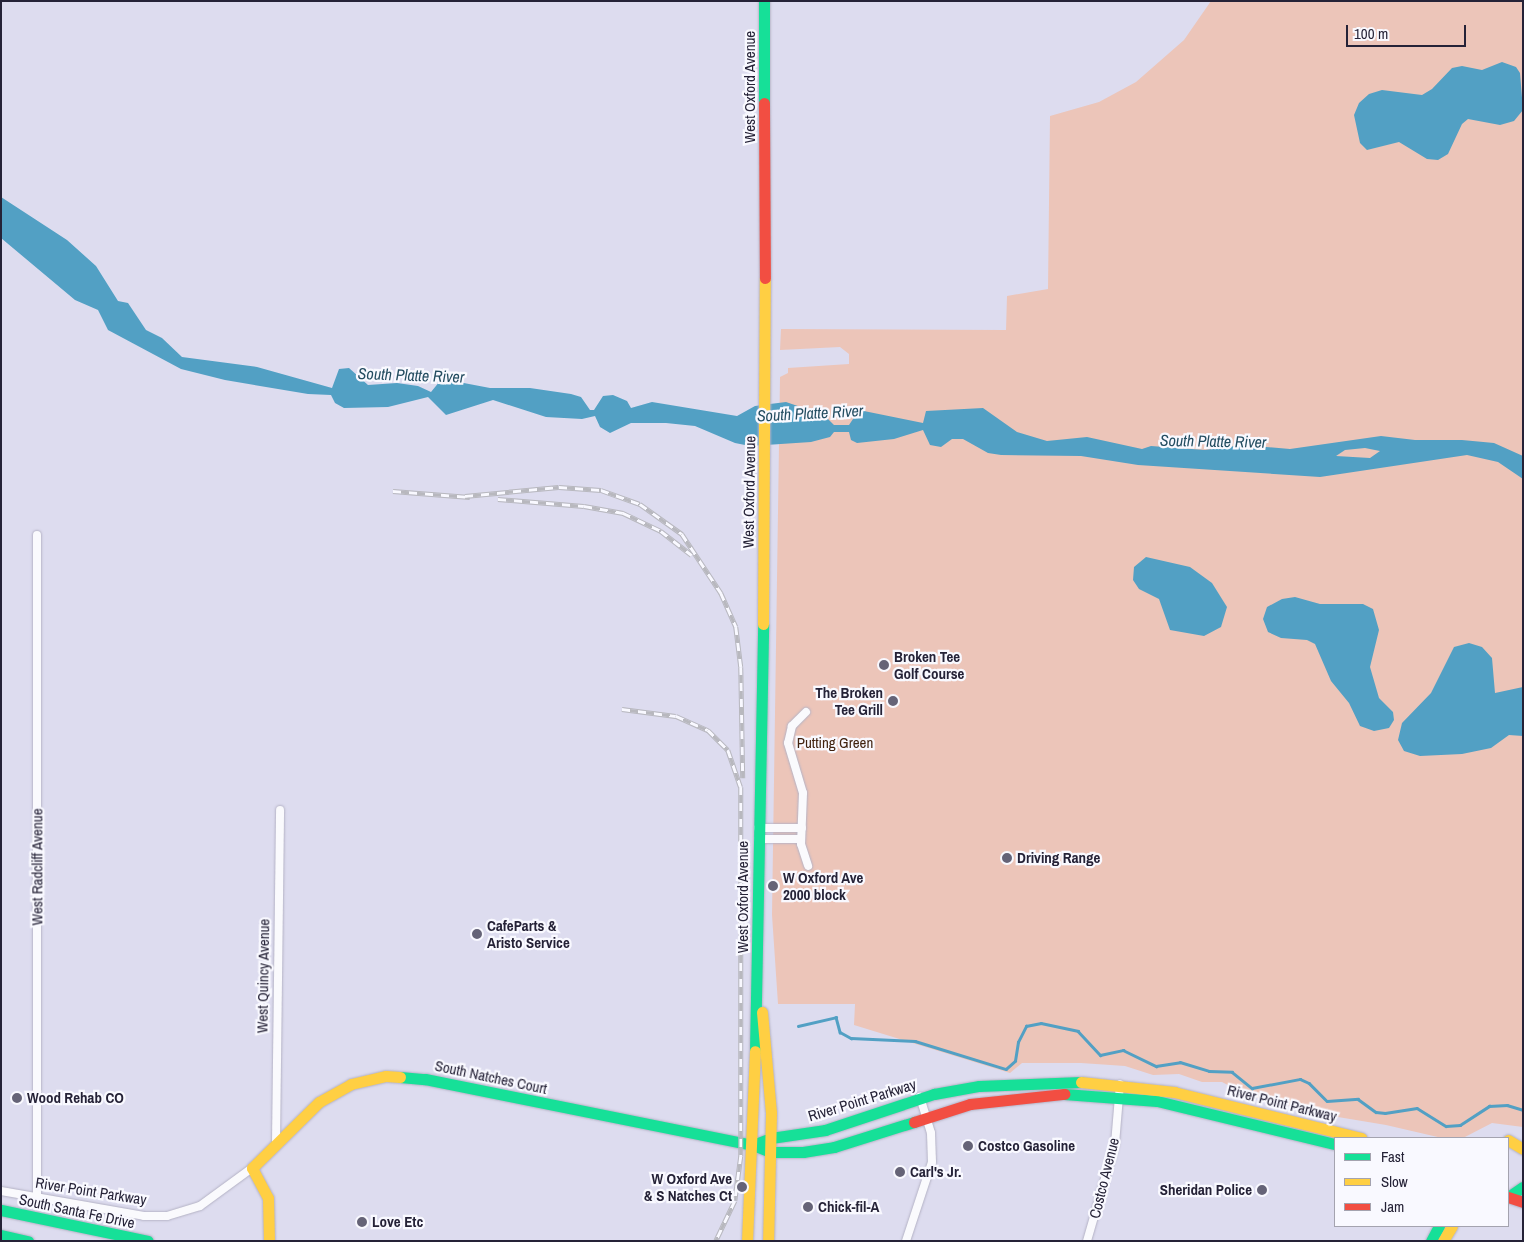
<!DOCTYPE html>
<html>
<head>
<meta charset="utf-8">
<style>
	body { margin:0 }
	#map { position:relative; width:1524px; height:1242px; overflow:hidden; background:#dddcef; font-family:"Archivo Narrow",sans-serif }
	div>[style] { position:absolute }
	.green>* { inset:0; background:#ecc5b9 }
	.water>* { inset:0; background:#52a0c4 }
	.stream>* { height:2.5px; margin:-1.25px; padding:0 1.25px; transform-origin:1.25px; border-radius:1.25px; background:#52a0c4 }
	.roads { filter:drop-shadow(0 0 1px #b4b2c5) drop-shadow(0 0 1px #b4b2c5) }
	.street>* { height:8px; margin:-4px; padding:0 4px; transform-origin:4px; border-radius:4px; background:#fafafd }
	.fast>* { height:11px; margin:-5.5px; padding:0 5.5px; transform-origin:5.5px; border-radius:5.5px; background:#16e098 }
	.slow>* { height:11px; margin:-5.5px; padding:0 5.5px; transform-origin:5.5px; border-radius:5.5px; background:#ffcf43 }
	.jam>* { height:11px; margin:-5.5px; padding:0 5.5px; transform-origin:5.5px; border-radius:5.5px; background:#f24e42 }
	.rail>* { height:4.5px; margin-top:-2.25px; transform-origin:0; background:repeating-linear-gradient(90deg,#f9f9ff 0 8px,#b8b8be 0 16px); box-sizing:border-box; border-block:1px solid #b8b8be }
	.dots>* { width:14px; height:14px; translate:-50% -50%; box-sizing:border-box; border:2px solid #f9f9ff; border-radius:50% }
	span { translate:-50% -50%; white-space:nowrap; text-align:center; line-height:1.15; -webkit-text-stroke:4.5px #f9f9ff; paint-order:stroke }
	.street-label { font-size:15px; color:#252237 }
	.poi-label { font-size:15px; color:#252237; font-weight:700 }
	.left { translate:0 -50%; text-align:left }
	.right { translate:-100% -50%; text-align:right }
	.park-label { font-size:15px; color:#41220f }
	.water-label { font-size:16px; color:#244d61; font-style:italic }
	.frame { position:absolute; inset:0; border:2px solid #252237; pointer-events:none }
	.legend { position:absolute; left:1334px; top:1137px; width:175px; height:90px; box-sizing:border-box; background:#f9f9ff; border:1px solid #a4a3af; margin:0; padding:6px 9px; list-style:none; font-size:15px; color:#252237 }
	.legend li { display:flex; align-items:center; gap:10px; height:25px }
	.legend b { width:25px; border:1px solid #a4a3af }
	.scale { position:absolute; left:1346px; top:25px; width:120px; height:22px; box-sizing:border-box; border:2px solid #252237; border-top:0; padding-left:6px; font-size:15px; line-height:18px; white-space:nowrap; color:#252237; -webkit-text-stroke:4px #f9f9ff; paint-order:stroke }
</style>
</head>
<body>
<div id="map">
	<div class="green">
		<div style="clip-path:polygon(1211px 1px,1523px 1px,1523px 1127px,1492px 1123px,1463px 1138px,1442px 1138px,1386px 1125px,1326px 1115px,1247px 1095px,1222px 1082px,1202px 1082px,1179px 1074px,1153px 1075px,1125px 1066px,1081px 1063px,1022px 1063px,1010px 1073px,854px 1025px,855px 1004px,778px 1004px,772px 915px,780px 377px,788px 373px,788px 368px,849px 364px,849px 354px,840px 347px,780px 350px,781px 329px,1006px 330px,1007px 296px,1048px 289px,1050px 116px,1099px 102px,1136px 82px,1184px 40px)"></div>
	</div>
	<div class="water">
		<div style="clip-path:polygon(1502px 62px,1516px 67px,1520px 73px,1523px 110px,1514px 121px,1500px 125px,1468px 119px,1462px 124px,1448px 154px,1438px 160px,1427px 159px,1399px 142px,1367px 150px,1360px 143px,1354px 115px,1359px 103px,1369px 94px,1382px 90px,1422px 95px,1432px 89px,1452px 68px,1462px 66px,1482px 70px)"></div>
		<div style="clip-path:polygon(evenodd,1px 197px,67px 240px,96px 266px,118px 301px,128px 303px,146px 330px,162px 338px,182px 357px,257px 367px,332px 388px,339px 369px,349px 368px,368px 385px,397px 383px,418px 386px,431px 392px,440px 381px,448px 380px,490px 388px,530px 388px,571px 394px,581px 397px,590px 410px,594px 410px,603px 396px,613px 395px,627px 401px,631px 408px,652px 402px,737px 416px,755px 406px,786px 402px,824px 415px,834px 425px,849px 425px,859px 410px,923px 423px,926px 411px,983px 408px,1017px 432px,1047px 441px,1087px 437px,1142px 449px,1151px 446px,1205px 450px,1243px 445px,1290px 449px,1381px 436px,1415px 440px,1462px 440px,1494px 443px,1523px 456px,1523px 479px,1498px 462px,1467px 455px,1320px 477px,1138px 465px,1081px 456px,1001px 455px,988px 453px,963px 439px,952px 439px,941px 447px,930px 445px,923px 430px,894px 439px,857px 443px,851px 440px,849px 432px,834px 432px,830px 437px,811px 442px,750px 446px,735px 443px,695px 426px,666px 423px,631px 423px,610px 433px,600px 427px,595px 416px,582px 419px,546px 417px,493px 400px,446px 415px,428px 397px,388px 407px,344px 408px,335px 403px,331px 395px,308px 394px,225px 380px,181px 369px,108px 330px,98px 310px,75px 300px,1px 238px,1px 197px,1365px 448px,1380px 451px,1370px 458px,1336px 456px,1345px 450px,1365px 448px)"></div>
		<div style="clip-path:polygon(1146px 557px,1190px 567px,1212px 583px,1227px 607px,1221px 627px,1204px 636px,1170px 630px,1159px 599px,1139px 589px,1133px 580px,1134px 567px)"></div>
		<div style="clip-path:polygon(1295px 597px,1320px 604px,1363px 604px,1373px 609px,1379px 630px,1370px 667px,1379px 698px,1393px 712px,1394px 720px,1389px 728px,1374px 731px,1360px 726px,1349px 703px,1331px 681px,1315px 644px,1307px 640px,1281px 638px,1268px 632px,1263px 619px,1267px 607px,1282px 599px)"></div>
		<div style="clip-path:polygon(1469px 643px,1482px 647px,1492px 658px,1495px 693px,1523px 687px,1523px 736px,1509px 735px,1491px 748px,1462px 754px,1420px 756px,1404px 751px,1398px 740px,1402px 723px,1431px 693px,1454px 647px)"></div>
	</div>
	<div class="stream">
		<div style="left:798px;top:1026px;width:39px;rotate:-13deg"></div>
		<div style="left:836px;top:1017px;width:16px;rotate:75deg"></div>
		<div style="left:840px;top:1032px;width:13px;rotate:29deg"></div>
		<div style="left:851px;top:1038px;width:64px;rotate:2.7deg"></div>
		<div style="left:915px;top:1041px;width:95px;rotate:17.1deg"></div>
		<div style="left:1006px;top:1069px;width:12px;rotate:-42deg"></div>
		<div style="left:1015px;top:1061px;width:19px;rotate:-81deg"></div>
		<div style="left:1018px;top:1042px;width:18px;rotate:-63deg"></div>
		<div style="left:1026px;top:1026px;width:15px;rotate:-11deg"></div>
		<div style="left:1041px;top:1023px;width:38px;rotate:12deg"></div>
		<div style="left:1078px;top:1031px;width:33px;rotate:47deg"></div>
		<div style="left:1100px;top:1055px;width:24px;rotate:-12deg"></div>
		<div style="left:1123px;top:1050px;width:37px;rotate:26deg"></div>
		<div style="left:1156px;top:1066px;width:24px;rotate:-9deg"></div>
		<div style="left:1180px;top:1062px;width:30px;rotate:17deg"></div>
		<div style="left:1209px;top:1071px;width:23px;rotate:2deg"></div>
		<div style="left:1232px;top:1072px;width:26px;rotate:39deg"></div>
		<div style="left:1252px;top:1088px;width:49px;rotate:-10.6deg"></div>
		<div style="left:1300px;top:1079px;width:10px;rotate:24deg"></div>
		<div style="left:1309px;top:1083px;width:25px;rotate:45deg"></div>
		<div style="left:1327px;top:1101px;width:31px;rotate:-4deg"></div>
		<div style="left:1358px;top:1099px;width:22px;rotate:36deg"></div>
		<div style="left:1376px;top:1112px;width:9px;rotate:6deg"></div>
		<div style="left:1385px;top:1113px;width:32px;rotate:-9deg"></div>
		<div style="left:1417px;top:1108px;width:34px;rotate:32deg"></div>
		<div style="left:1446px;top:1126px;width:14px;rotate:-4deg"></div>
		<div style="left:1460px;top:1125px;width:35px;rotate:-33deg"></div>
		<div style="left:1489px;top:1106px;width:18px;rotate:-3deg"></div>
		<div style="left:1507px;top:1105px;width:17px;rotate:17deg"></div>
	</div>
	<div class="roads">
		<div class="street">
			<div style="left:37px;top:535px;width:663px;rotate:90deg"></div>
			<div style="left:806px;top:712px;width:20px;rotate:135deg"></div>
			<div style="left:792px;top:726px;width:17px;rotate:103deg"></div>
			<div style="left:788px;top:743px;width:52px;rotate:73.3deg"></div>
			<div style="left:803px;top:793px;width:51px;rotate:92.2deg"></div>
			<div style="left:801px;top:844px;width:23px;rotate:72deg"></div>
			<div style="left:758px;top:828px;width:44px"></div>
			<div style="left:758px;top:839px;width:43px"></div>
			<div style="left:276px;top:1143px;width:333px;rotate:-89.3deg"></div>
			<div style="left:1px;top:1191px;width:145px;rotate:9.9deg"></div>
			<div style="left:144px;top:1216px;width:23px"></div>
			<div style="left:167px;top:1216px;width:34px;rotate:-17deg"></div>
			<div style="left:200px;top:1206px;width:64px;rotate:-36.2deg"></div>
			<div style="left:906px;top:1241px;width:83px;rotate:-71.8deg"></div>
			<div style="left:932px;top:1162px;width:29px;rotate:-92deg"></div>
			<div style="left:931px;top:1133px;width:38px;rotate:-107deg"></div>
			<div style="left:1087px;top:1241px;width:101px;rotate:-73.9deg"></div>
			<div style="left:1115px;top:1144px;width:60px;rotate:-85.2deg"></div>
		</div>
		<div class="fast">
			<div style="left:764px;top:1px;width:102px;rotate:90deg"></div>
			<div style="left:755px;top:1051px;width:427px;rotate:-88.9deg"></div>
			<div style="left:400px;top:1077px;width:25px;rotate:5deg"></div>
			<div style="left:425px;top:1079px;width:335px;rotate:11.4deg"></div>
			<div style="left:753px;top:1145px;width:18px;rotate:22deg"></div>
			<div style="left:770px;top:1152px;width:33px"></div>
			<div style="left:803px;top:1152px;width:31px;rotate:-9deg"></div>
			<div style="left:834px;top:1147px;width:84px;rotate:-17.4deg"></div>
			<div style="left:1064px;top:1094px;width:93px;rotate:4.3deg"></div>
			<div style="left:1157px;top:1101px;width:183px;rotate:13.6deg"></div>
			<div style="left:753px;top:1145px;width:19px;rotate:-21deg"></div>
			<div style="left:771px;top:1138px;width:55px;rotate:-8.4deg"></div>
			<div style="left:825px;top:1130px;width:115px;rotate:-18.3deg"></div>
			<div style="left:934px;top:1094px;width:46px;rotate:-10.1deg"></div>
			<div style="left:979px;top:1086px;width:102px;rotate:-2.2deg"></div>
			<div style="left:1508px;top:1197px;width:18px;rotate:-34deg"></div>
			<div style="left:1px;top:1210px;width:150px;rotate:11.9deg"></div>
			<div style="left:1px;top:1235px;width:28px;rotate:13deg"></div>
			<div style="left:1431px;top:1241px;width:17px;rotate:-62deg"></div>
		</div>
		<div class="slow">
			<div style="left:763px;top:624px;width:346px;rotate:-89.7deg"></div>
			<div style="left:762px;top:1012px;width:101px;rotate:84.9deg"></div>
			<div style="left:771px;top:1113px;width:128px;rotate:91.3deg"></div>
			<div style="left:1081px;top:1082px;width:94px;rotate:6.1deg"></div>
			<div style="left:1174px;top:1092px;width:193px;rotate:13.8deg"></div>
			<div style="left:1508px;top:1140px;width:17px;rotate:31deg"></div>
			<div style="left:269px;top:1241px;width:43px;rotate:-91.3deg"></div>
			<div style="left:268px;top:1198px;width:34px;rotate:-118deg"></div>
			<div style="left:252px;top:1168px;width:94px;rotate:-44.6deg"></div>
			<div style="left:319px;top:1102px;width:37px;rotate:-29deg"></div>
			<div style="left:351px;top:1084px;width:36px;rotate:-13deg"></div>
			<div style="left:386px;top:1076px;width:14px;rotate:4deg"></div>
			<div style="left:747px;top:1241px;width:190px;rotate:-87.6deg"></div>
			<div style="left:1443px;top:1241px;width:17px;rotate:-59deg"></div>
		</div>
		<div class="jam">
			<div style="left:764px;top:103px;width:175px;rotate:89.7deg"></div>
			<div style="left:914px;top:1122px;width:59px;rotate:-17.8deg"></div>
			<div style="left:970px;top:1104px;width:95px;rotate:-6.1deg"></div>
			<div style="left:1508px;top:1197px;width:16px;rotate:18deg"></div>
		</div>
	</div>
	<div class="rail">
		<div style="left:393px;top:491px;width:77px;rotate:4.5deg"></div>
		<div style="left:465px;top:496px;width:94px;rotate:-5.5deg"></div>
		<div style="left:559px;top:487px;width:42px;rotate:4.1deg"></div>
		<div style="left:601px;top:490px;width:41px;rotate:19.7deg"></div>
		<div style="left:640px;top:504px;width:52px;rotate:35.5deg"></div>
		<div style="left:682px;top:534px;width:71px;rotate:56.5deg"></div>
		<div style="left:721px;top:593px;width:37px;rotate:66deg"></div>
		<div style="left:736px;top:627px;width:40px;rotate:82.9deg"></div>
		<div style="left:741px;top:667px;width:111px;rotate:89deg"></div>
		<div style="left:498px;top:499px;width:86px;rotate:4.7deg"></div>
		<div style="left:584px;top:506px;width:40px;rotate:10deg"></div>
		<div style="left:623px;top:513px;width:42px;rotate:25.3deg"></div>
		<div style="left:661px;top:531px;width:39px;rotate:38deg"></div>
		<div style="left:622px;top:709px;width:54px;rotate:7.4deg"></div>
		<div style="left:676px;top:716px;width:35px;rotate:24deg"></div>
		<div style="left:708px;top:730px;width:28px;rotate:45deg"></div>
		<div style="left:728px;top:750px;width:39px;rotate:71deg"></div>
		<div style="left:741px;top:787px;width:369px;rotate:90deg"></div>
		<div style="left:741px;top:1156px;width:45px;rotate:97.6deg"></div>
		<div style="left:735px;top:1201px;width:44px;rotate:115.4deg"></div>
	</div>
	<div class="dots">
		<div style="left:884px;top:665px;background:#656377"></div>
		<div style="left:893px;top:701px;background:#656377"></div>
		<div style="left:1007px;top:858px;background:#656377"></div>
		<div style="left:773px;top:886px;background:#656377"></div>
		<div style="left:477px;top:934px;background:#656377"></div>
		<div style="left:17px;top:1098px;background:#656377"></div>
		<div style="left:968px;top:1146px;background:#656377"></div>
		<div style="left:900px;top:1172px;background:#656377"></div>
		<div style="left:742px;top:1187px;background:#656377"></div>
		<div style="left:1262px;top:1190px;background:#656377"></div>
		<div style="left:808px;top:1207px;background:#656377"></div>
		<div style="left:362px;top:1222px;background:#656377"></div>
	</div>
	<div class="street-label">
		<span style="left:750px;top:87px;rotate:-90deg">West Oxford Avenue</span>
		<span style="left:749px;top:492px;rotate:-89deg">West Oxford Avenue</span>
		<span style="left:37px;top:867px;rotate:-90deg">West Radcliff Avenue</span>
		<span style="left:743px;top:897px;rotate:-90deg">West Oxford Avenue</span>
		<span style="left:263px;top:976px;rotate:-89deg">West Quincy Avenue</span>
		<span style="left:491px;top:1077px;rotate:12deg">South Natches Court</span>
		<span style="left:862px;top:1100px;rotate:-17deg">River Point Parkway</span>
		<span style="left:1282px;top:1103px;rotate:14deg">River Point Parkway</span>
		<span style="left:1104px;top:1178px;rotate:-76deg">Costco Avenue</span>
		<span style="left:91px;top:1191px;rotate:9deg">River Point Parkway</span>
		<span style="left:77px;top:1211px;rotate:12deg">South Santa Fe Drive</span>
	</div>
	<div class="poi-label">
		<span class="left" style="left:894px;top:665px">Broken Tee<br>Golf Course</span>
		<span class="right" style="left:883px;top:701px">The Broken<br>Tee Grill</span>
		<span class="left" style="left:1017px;top:858px">Driving Range</span>
		<span class="left" style="left:783px;top:886px">W Oxford Ave<br>2000 block</span>
		<span class="left" style="left:487px;top:934px">CafeParts &amp;<br>Aristo Service</span>
		<span class="left" style="left:27px;top:1098px">Wood Rehab CO</span>
		<span class="left" style="left:978px;top:1146px">Costco Gasoline</span>
		<span class="left" style="left:910px;top:1172px">Carl's Jr.</span>
		<span class="right" style="left:732px;top:1187px">W Oxford Ave<br>&amp; S Natches Ct</span>
		<span class="right" style="left:1252px;top:1190px">Sheridan Police</span>
		<span class="left" style="left:818px;top:1207px">Chick-fil-A</span>
		<span class="left" style="left:372px;top:1222px">Love Etc</span>
	</div>
	<div class="park-label">
		<span style="left:835px;top:743px">Putting Green</span>
	</div>
	<div class="water-label">
		<span style="left:411px;top:375px;rotate:2deg">South Platte River</span>
		<span style="left:810px;top:413px;rotate:-3deg">South Platte River</span>
		<span style="left:1213px;top:441px;rotate:1deg">South Platte River</span>
	</div>
	<div class="frame"></div>
	<ul class="legend">
	<li><b style="height:6px;background:#16e098"></b>Fast</li>
	<li><b style="height:6px;background:#ffcf43"></b>Slow</li>
	<li><b style="height:6px;background:#f24e42"></b>Jam</li>
	</ul>
	<div class="scale">100 m</div>
</div>
</body>
</html>
